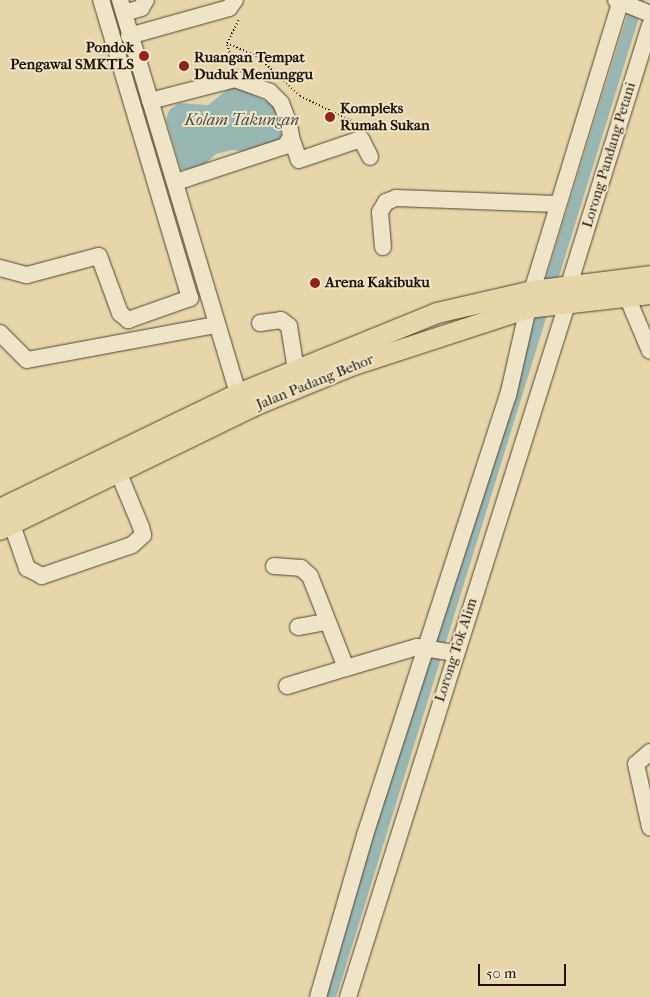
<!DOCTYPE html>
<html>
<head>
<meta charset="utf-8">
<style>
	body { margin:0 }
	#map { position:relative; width:650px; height:997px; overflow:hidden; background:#e6d6aa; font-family:"IM FELL French Canon",serif }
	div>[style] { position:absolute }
	.water>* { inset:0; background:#99b7b2 }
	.canal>* { height:12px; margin:-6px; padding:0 6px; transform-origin:6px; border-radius:6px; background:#99b7b2 }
	.path>* { height:2px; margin-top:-1px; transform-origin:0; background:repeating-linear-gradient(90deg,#1f150a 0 1px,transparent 0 3.5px) }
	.roads { filter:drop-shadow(0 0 1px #514532) drop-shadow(0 0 1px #514532) }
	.minor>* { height:16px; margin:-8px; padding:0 8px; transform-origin:8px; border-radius:8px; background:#efe4c8 }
	.major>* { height:20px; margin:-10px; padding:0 10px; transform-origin:10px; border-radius:10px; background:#e6d6aa }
	.dots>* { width:14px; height:14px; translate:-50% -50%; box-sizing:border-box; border:2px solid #efe4c8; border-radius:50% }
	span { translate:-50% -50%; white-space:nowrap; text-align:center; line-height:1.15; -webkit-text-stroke:4px #efe4c8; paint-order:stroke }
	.poi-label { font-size:15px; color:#1f150a; font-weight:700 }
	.right { translate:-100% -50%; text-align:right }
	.left { translate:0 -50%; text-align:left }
	.street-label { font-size:15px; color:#1f150a }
	.water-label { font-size:16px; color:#4a4e45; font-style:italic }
	.scale { position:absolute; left:478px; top:964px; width:88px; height:22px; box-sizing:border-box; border:2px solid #1f150a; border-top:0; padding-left:6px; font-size:15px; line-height:18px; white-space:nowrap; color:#1f150a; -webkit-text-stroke:4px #efe4c8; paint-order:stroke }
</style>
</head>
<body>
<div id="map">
	<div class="water">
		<div style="clip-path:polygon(233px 85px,274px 105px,283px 141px,247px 152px,232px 150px,216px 154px,203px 166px,181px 170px,166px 120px,169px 110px,179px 103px,208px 105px)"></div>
	</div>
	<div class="canal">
		<div style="left:330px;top:997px;width:1043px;rotate:-72.83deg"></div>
	</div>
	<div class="path">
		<div style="left:227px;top:43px;width:34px;rotate:24deg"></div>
		<div style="left:258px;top:57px;width:57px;rotate:42.9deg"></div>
		<div style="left:300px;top:96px;width:67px;rotate:25.8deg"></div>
		<div style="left:233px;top:66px;width:24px;rotate:-105deg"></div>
		<div style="left:227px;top:43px;width:27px;rotate:-63deg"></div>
	</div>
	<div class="roads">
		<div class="minor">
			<div style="left:120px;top:0;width:411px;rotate:73.3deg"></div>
			<div style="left:616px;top:0;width:37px;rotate:22deg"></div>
			<div style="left:124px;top:13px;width:18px;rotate:-16deg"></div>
			<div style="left:141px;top:8px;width:9px;rotate:-58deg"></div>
			<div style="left:129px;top:36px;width:104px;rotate:-15.6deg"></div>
			<div style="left:229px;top:8px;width:10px;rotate:-53deg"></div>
			<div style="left:150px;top:101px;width:88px;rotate:-14.5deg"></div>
			<div style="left:235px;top:79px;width:37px;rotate:20deg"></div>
			<div style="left:270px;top:92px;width:16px;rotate:45deg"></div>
			<div style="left:281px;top:103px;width:22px;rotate:69deg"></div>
			<div style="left:289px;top:124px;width:13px;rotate:81deg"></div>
			<div style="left:291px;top:137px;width:11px;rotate:124deg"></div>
			<div style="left:285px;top:146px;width:115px;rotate:161.7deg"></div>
			<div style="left:291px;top:137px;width:24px;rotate:71deg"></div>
			<div style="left:299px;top:160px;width:65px;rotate:-18.7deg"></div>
			<div style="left:361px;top:139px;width:20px;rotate:63deg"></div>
			<div style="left:383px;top:247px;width:35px;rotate:-95deg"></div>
			<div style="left:380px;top:212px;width:12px;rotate:-59deg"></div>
			<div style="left:386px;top:202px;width:11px;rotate:-22deg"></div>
			<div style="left:396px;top:198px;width:161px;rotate:2.1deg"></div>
			<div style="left:0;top:268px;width:28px;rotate:15deg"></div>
			<div style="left:27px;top:275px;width:74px;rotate:-14.8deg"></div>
			<div style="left:99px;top:256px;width:61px;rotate:69.8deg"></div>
			<div style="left:120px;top:313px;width:11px;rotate:41deg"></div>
			<div style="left:128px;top:320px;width:66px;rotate:-19.5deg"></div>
			<div style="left:190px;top:298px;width:311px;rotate:-106.6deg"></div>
			<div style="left:569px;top:285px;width:272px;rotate:-72.7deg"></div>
			<div style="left:532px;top:291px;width:304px;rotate:-73deg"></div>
			<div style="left:628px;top:299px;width:56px;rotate:67.1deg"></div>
			<div style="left:260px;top:323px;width:21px;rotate:-8deg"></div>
			<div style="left:281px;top:320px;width:10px;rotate:37deg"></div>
			<div style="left:289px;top:326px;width:45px;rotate:81deg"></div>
			<div style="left:0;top:333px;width:38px;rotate:45deg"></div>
			<div style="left:27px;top:360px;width:191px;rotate:-10.5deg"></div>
			<div style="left:12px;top:525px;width:46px;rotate:70.8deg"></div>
			<div style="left:27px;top:568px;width:17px;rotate:28deg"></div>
			<div style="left:42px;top:576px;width:95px;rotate:-19deg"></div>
			<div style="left:132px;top:545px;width:15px;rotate:-42deg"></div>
			<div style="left:143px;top:535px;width:8px;rotate:-104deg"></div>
			<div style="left:141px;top:527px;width:57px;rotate:-112.5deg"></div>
			<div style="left:274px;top:566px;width:27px;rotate:4deg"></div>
			<div style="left:301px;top:568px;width:12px;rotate:42deg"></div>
			<div style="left:310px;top:576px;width:99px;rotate:68.6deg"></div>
			<div style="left:346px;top:668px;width:74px;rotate:-16.5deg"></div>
			<div style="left:417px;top:647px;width:37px;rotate:9deg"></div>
			<div style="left:298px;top:627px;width:29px;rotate:-10deg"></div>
			<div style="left:287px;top:686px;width:62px;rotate:-17deg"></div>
			<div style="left:650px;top:752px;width:18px;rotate:139deg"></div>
			<div style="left:636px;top:764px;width:65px;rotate:77.5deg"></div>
			<div style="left:318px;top:997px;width:169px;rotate:-73.8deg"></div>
			<div style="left:365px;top:835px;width:462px;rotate:-72deg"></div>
			<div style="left:508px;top:396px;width:90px;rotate:-77.2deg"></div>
			<div style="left:348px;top:997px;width:727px;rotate:-72.46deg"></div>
		</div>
		<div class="major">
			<div style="left:0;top:509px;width:264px;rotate:-25.8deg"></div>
			<div style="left:238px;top:394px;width:215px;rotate:-22.1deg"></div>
			<div style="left:437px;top:313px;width:98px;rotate:-13deg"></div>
			<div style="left:532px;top:291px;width:119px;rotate:-7.2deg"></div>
			<div style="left:0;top:530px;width:283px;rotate:-26deg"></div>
			<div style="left:254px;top:406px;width:105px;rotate:-22.4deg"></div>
			<div style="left:351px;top:366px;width:186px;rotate:-18.1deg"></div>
			<div style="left:528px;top:308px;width:123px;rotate:-6.5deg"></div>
		</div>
	</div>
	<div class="dots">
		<div style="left:144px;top:56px;background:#8f2418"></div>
		<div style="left:184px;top:66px;background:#8f2418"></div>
		<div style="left:330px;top:117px;background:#8f2418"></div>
		<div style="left:315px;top:283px;background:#8f2418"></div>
	</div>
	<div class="poi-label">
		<span class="right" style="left:134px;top:56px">Pondok<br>Pengawal SMKTLS</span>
		<span class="left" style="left:194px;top:66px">Ruangan Tempat<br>Duduk Menunggu</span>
		<span class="left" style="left:340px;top:117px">Kompleks<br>Rumah Sukan</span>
		<span class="left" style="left:325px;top:283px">Arena Kakibuku</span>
	</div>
	<div class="street-label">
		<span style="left:609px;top:155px;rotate:-73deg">Lorong Pandang Petani</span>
		<span style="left:315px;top:382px;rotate:-22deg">Jalan Padang Behor</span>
		<span style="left:456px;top:650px;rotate:-72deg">Lorong Tok Alim</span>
	</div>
	<div class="water-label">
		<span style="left:242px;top:120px">Kolam Takungan</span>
	</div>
	<div class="scale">50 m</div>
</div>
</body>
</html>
